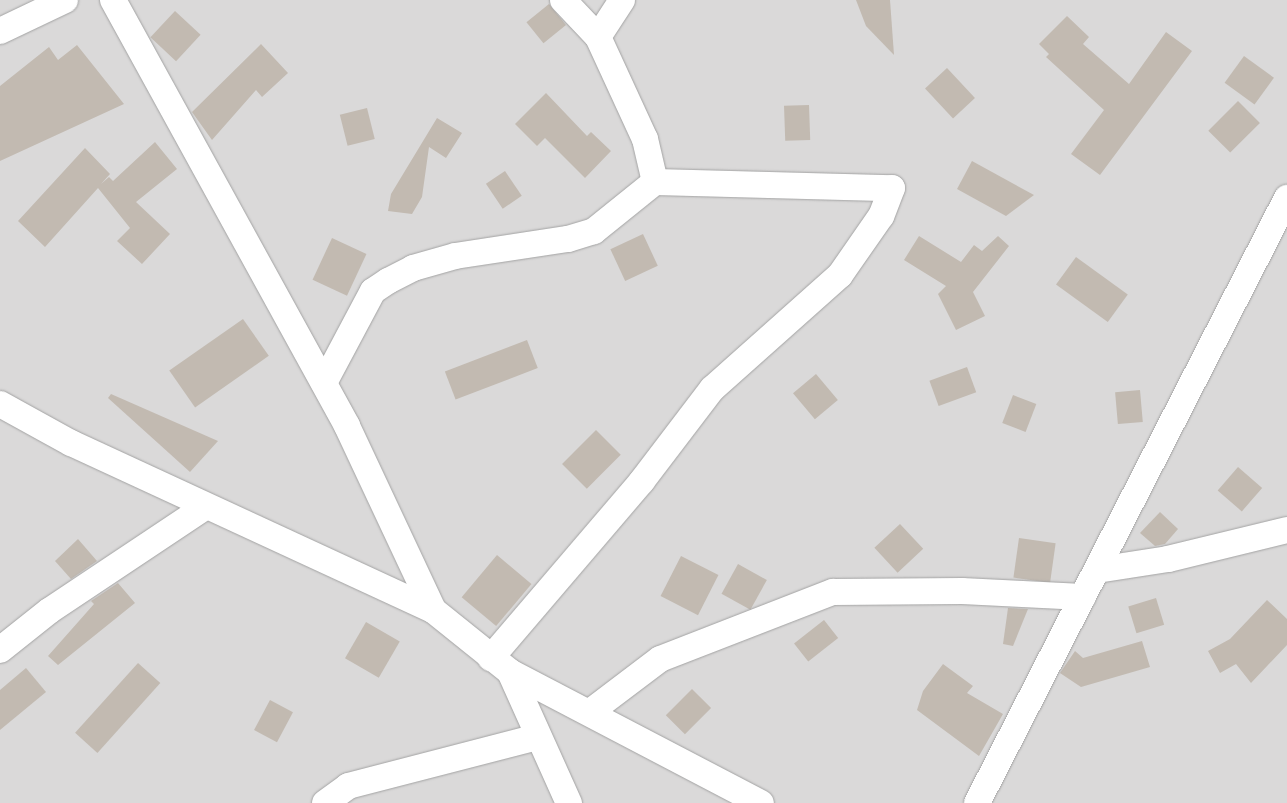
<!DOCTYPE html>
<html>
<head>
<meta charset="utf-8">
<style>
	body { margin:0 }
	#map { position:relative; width:1287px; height:803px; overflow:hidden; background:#eeebe2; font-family:Manrope,sans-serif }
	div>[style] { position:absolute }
	.residential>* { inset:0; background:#dad9d9; transform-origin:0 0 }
	.building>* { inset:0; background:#c2bab1; transform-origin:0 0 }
	.roads { filter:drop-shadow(0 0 1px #a3a3a3) drop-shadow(0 0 1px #a3a3a3) }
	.minor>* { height:26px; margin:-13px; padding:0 13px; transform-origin:13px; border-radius:13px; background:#fff }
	span { translate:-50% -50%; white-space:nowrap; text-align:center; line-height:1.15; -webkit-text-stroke:4px #fff; paint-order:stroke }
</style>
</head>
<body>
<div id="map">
	<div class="residential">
		<div style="left:0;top:0;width:1287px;height:803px"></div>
	</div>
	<div class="building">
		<div style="clip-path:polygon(856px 0,890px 0,894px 55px,866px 26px)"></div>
		<div style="left:549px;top:4px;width:27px;height:29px;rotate:51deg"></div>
		<div style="left:175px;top:11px;width:35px;height:36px;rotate:43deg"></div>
		<div style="clip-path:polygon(1067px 16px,1089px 37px,1083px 44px,1129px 84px,1166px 32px,1192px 51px,1100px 175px,1071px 154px,1104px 110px,1046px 57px,1049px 54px,1039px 44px)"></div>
		<div style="clip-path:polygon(261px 44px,288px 73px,262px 97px,256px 90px,212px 140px,192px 112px)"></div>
		<div style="clip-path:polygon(77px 45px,124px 104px,0 161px,0 86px,49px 47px,58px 60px)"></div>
		<div style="left:1244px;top:56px;width:37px;height:33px;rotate:36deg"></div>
		<div style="left:947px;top:68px;width:41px;height:30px;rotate:47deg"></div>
		<div style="clip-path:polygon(546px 93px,587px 136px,591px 132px,611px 151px,585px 178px,545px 138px,537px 146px,515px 124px)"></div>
		<div style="left:1238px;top:101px;width:31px;height:42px;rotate:45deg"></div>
		<div style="left:809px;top:105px;width:35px;height:25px;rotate:88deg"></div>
		<div style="left:367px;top:108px;width:32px;height:28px;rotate:76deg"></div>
		<div style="clip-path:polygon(437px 118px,462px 133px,446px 158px,429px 147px,422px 197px,412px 214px,388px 211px,391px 194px)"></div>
		<div style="clip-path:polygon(155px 142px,177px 169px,136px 202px,170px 234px,142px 264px,117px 241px,130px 228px,98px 188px,45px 247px,18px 221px,85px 148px,110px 174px,101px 184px,109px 177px,113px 181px)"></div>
		<div style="clip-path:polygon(972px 161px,1034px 195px,1006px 216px,957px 189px)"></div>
		<div style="left:505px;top:171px;width:30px;height:23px;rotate:56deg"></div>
		<div style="left:643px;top:234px;width:35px;height:36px;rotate:65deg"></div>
		<div style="clip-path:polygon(919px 236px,961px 262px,974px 245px,982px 251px,998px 236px,1009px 246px,973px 292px,985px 316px,956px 330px,938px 294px,946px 286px,904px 260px)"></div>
		<div style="left:332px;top:238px;width:38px;height:46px;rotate:25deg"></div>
		<div style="left:1076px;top:257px;width:64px;height:34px;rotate:36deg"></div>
		<div style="left:243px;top:319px;width:45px;height:90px;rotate:55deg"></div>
		<div style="left:527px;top:340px;width:30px;height:88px;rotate:69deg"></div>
		<div style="left:967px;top:367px;width:27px;height:40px;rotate:70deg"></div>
		<div style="left:816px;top:374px;width:34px;height:30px;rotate:50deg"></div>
		<div style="left:1140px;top:390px;width:32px;height:25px;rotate:85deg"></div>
		<div style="clip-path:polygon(111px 394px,218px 441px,190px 472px,108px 398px)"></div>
		<div style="left:1013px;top:395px;width:25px;height:30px;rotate:21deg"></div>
		<div style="left:596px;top:430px;width:35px;height:48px;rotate:45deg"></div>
		<div style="left:1238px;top:467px;width:32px;height:31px;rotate:41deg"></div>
		<div style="clip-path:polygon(1160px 512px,1178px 529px,1165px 544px,1155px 546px,1140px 533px)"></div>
		<div style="left:900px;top:524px;width:34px;height:35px;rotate:47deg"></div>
		<div style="left:1019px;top:538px;width:37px;height:40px;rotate:8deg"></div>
		<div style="clip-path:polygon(78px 539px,97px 561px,71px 579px,55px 561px)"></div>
		<div style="left:497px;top:555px;width:45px;height:55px;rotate:40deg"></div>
		<div style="left:681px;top:556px;width:42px;height:45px;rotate:27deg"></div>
		<div style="left:738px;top:564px;width:33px;height:34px;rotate:29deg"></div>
		<div style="clip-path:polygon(118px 583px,135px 603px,58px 665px,48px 656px,94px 604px,91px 601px)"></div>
		<div style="left:1156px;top:598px;width:28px;height:29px;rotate:73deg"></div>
		<div style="clip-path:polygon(1267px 600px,1287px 619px,1287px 645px,1251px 683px,1236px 664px,1220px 673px,1208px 651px,1230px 639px)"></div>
		<div style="clip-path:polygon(1008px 608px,1028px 609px,1013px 646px,1003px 644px)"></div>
		<div style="left:824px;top:620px;width:23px;height:38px;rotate:52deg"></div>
		<div style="left:366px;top:622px;width:39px;height:42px;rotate:30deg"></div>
		<div style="clip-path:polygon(1142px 641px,1150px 667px,1081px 687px,1060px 673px,1075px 651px,1083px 658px)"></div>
		<div style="left:138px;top:663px;width:30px;height:94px;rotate:42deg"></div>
		<div style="clip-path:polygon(943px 664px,973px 686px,967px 693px,1003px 714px,979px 756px,917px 710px,923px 691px)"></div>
		<div style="clip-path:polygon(26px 668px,46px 692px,0 730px,0 690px)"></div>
		<div style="left:692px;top:689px;width:27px;height:37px;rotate:45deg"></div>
		<div style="left:270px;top:700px;width:26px;height:34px;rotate:28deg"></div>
	</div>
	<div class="roads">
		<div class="minor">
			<div style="left:113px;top:0;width:486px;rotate:61.2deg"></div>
			<div style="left:347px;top:426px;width:203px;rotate:64.9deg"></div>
			<div style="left:563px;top:0;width:51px;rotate:46.6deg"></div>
			<div style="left:598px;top:37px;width:112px;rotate:65.3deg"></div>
			<div style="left:645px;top:139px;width:44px;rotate:76.9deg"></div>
			<div style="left:0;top:31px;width:72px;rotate:-25.5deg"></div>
			<div style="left:598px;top:37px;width:44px;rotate:-57deg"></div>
			<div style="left:324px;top:383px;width:104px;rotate:-62deg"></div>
			<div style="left:373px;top:291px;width:18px;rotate:-34deg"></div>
			<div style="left:388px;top:281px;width:28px;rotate:-27deg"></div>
			<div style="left:413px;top:268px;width:44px;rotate:-15.9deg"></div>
			<div style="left:455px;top:256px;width:114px;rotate:-8.6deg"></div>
			<div style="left:568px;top:239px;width:27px;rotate:-17deg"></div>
			<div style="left:594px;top:231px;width:78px;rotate:-38.8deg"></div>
			<div style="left:655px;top:182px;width:237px;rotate:1.5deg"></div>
			<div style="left:892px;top:188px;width:30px;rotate:111deg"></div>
			<div style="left:881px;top:216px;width:72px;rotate:124.8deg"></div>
			<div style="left:840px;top:275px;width:171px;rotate:138.3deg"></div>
			<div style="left:712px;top:389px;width:116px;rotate:127.3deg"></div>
			<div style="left:642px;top:481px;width:233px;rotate:130.5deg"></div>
			<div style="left:0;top:404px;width:81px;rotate:28.8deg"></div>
			<div style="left:71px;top:443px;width:399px;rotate:24.8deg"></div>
			<div style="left:433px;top:610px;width:99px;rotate:38.8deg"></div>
			<div style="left:510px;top:672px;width:283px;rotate:27.6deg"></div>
			<div style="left:1097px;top:570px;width:72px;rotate:-8.8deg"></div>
			<div style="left:1168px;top:559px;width:122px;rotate:-13.7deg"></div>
			<div style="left:0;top:650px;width:63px;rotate:-38.5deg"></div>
			<div style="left:49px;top:611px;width:187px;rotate:-33.7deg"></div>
			<div style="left:510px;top:672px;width:144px;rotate:65.8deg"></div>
			<div style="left:590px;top:712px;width:88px;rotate:-37.1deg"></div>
			<div style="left:660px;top:659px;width:186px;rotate:-21.2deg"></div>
			<div style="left:833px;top:592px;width:129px;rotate:-0.4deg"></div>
			<div style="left:962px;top:591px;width:121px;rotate:2.8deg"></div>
			<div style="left:325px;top:803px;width:29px;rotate:-36deg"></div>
			<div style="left:348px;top:786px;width:195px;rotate:-14.5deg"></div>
			<div style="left:977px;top:803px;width:680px;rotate:-62.87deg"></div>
		</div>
	</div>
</div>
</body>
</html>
